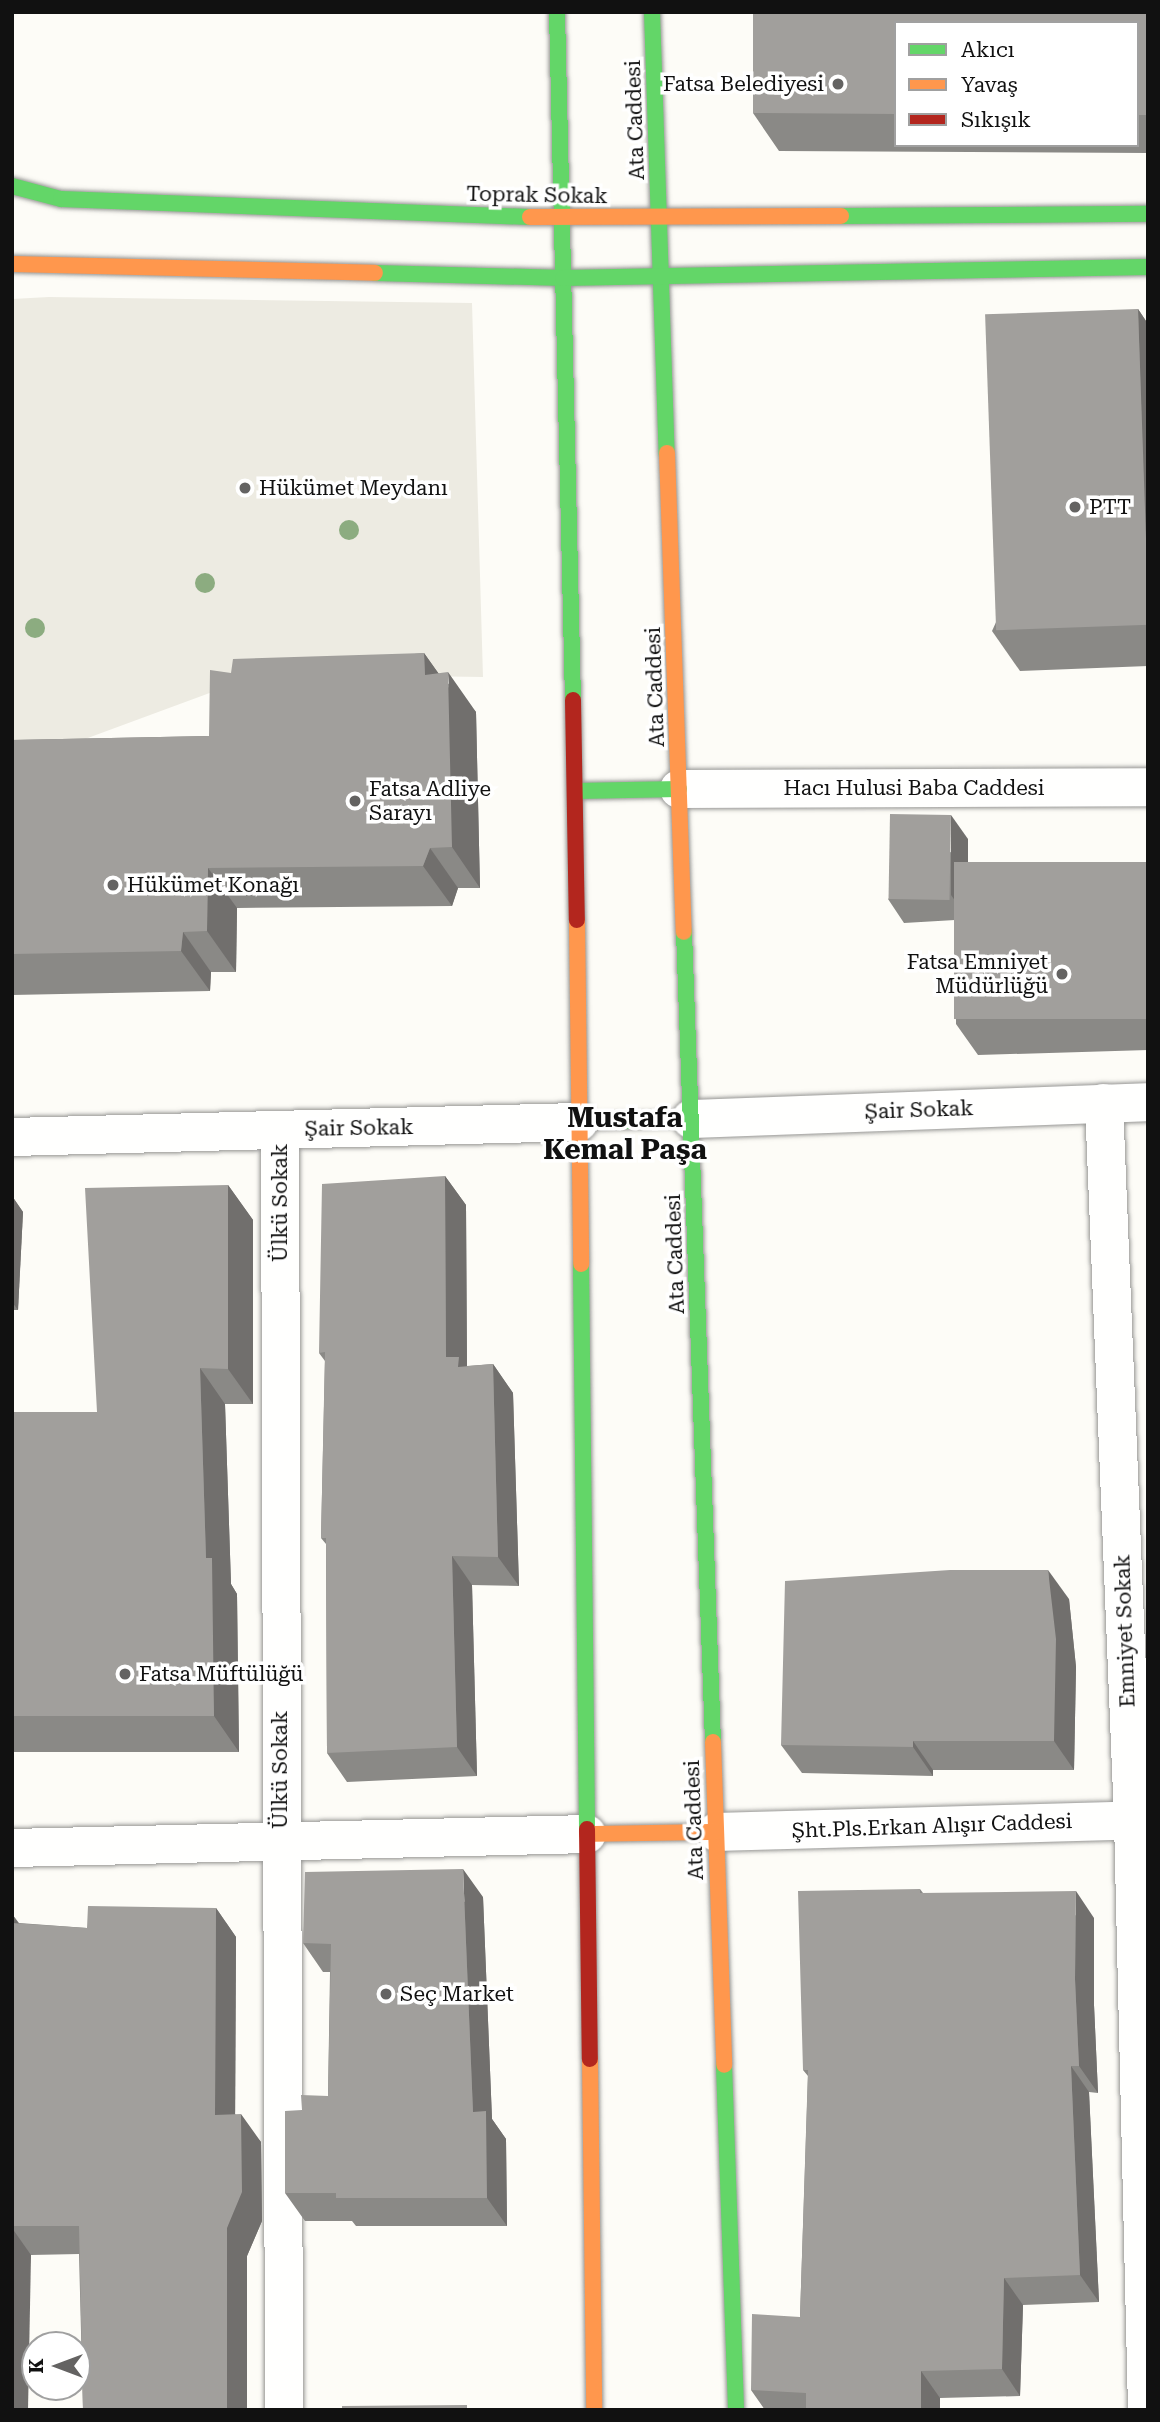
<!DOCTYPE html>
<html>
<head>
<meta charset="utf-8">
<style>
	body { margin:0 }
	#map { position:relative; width:1160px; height:2422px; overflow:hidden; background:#fdfcf7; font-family:"Roboto Serif",serif }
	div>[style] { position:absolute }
	.plaza>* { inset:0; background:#edebe2 }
	.roads { filter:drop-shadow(0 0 2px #979795) drop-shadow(0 0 2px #979795) }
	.street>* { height:38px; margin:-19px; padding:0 19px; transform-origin:19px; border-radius:19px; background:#fffffe }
	.fast>* { height:16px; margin:-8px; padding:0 8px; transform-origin:8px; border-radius:8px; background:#63d668 }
	.slow>* { height:16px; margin:-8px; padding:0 8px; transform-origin:8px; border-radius:8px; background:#ff974d }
	.jam>* { height:16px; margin:-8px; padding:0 8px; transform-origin:8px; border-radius:8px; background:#b3261e }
	.trees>* { width:20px; height:20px; margin:-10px; border-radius:50%; background:#8cac80 }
	.wall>* { inset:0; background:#8a8986 }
	.shaded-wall>* { inset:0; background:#716f6d }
	.building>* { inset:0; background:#a19f9c; transform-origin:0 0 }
	.dots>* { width:19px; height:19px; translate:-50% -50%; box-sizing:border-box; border:4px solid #fff; border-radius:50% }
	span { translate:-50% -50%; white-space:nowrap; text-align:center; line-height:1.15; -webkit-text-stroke:7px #fff; paint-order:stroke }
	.poi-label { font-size:21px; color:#111 }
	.right { translate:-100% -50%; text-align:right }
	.left { translate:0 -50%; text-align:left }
	.street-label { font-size:21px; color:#111 }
	.district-label { font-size:28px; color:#111; font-weight:700 }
	.frame { position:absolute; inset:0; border:14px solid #111; pointer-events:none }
	.legend { position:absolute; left:894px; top:21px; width:245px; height:126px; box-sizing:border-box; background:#fff; border:2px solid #a0a0a0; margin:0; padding:9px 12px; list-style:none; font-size:21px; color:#111 }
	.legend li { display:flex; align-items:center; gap:14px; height:35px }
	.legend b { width:35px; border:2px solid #a0a0a0 }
	.north { position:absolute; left:21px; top:2331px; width:70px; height:70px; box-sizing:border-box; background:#fff; border:2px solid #a0a0a0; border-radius:50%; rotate:270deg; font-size:19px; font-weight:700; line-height:28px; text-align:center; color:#111 }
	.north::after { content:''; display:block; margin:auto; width:24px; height:32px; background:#646362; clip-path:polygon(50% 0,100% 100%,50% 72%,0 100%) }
</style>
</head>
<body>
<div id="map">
	<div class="plaza">
		<div style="clip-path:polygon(49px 297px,472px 303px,483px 677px,272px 674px,234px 684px,12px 766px,12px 299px)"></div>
	</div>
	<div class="roads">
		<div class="street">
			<div style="left:679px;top:789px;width:469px;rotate:-0.2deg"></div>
			<div style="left:1104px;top:1103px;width:718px;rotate:87.68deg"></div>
			<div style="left:1133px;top:1820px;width:590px;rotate:88.64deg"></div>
			<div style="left:691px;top:1119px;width:457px;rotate:-2.1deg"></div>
			<div style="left:280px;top:1130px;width:1280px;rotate:89.82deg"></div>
			<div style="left:12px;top:1137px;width:567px;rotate:-1.52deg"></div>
			<div style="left:716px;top:1832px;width:432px;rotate:-1.6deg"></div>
			<div style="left:12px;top:1848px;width:575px;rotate:-1.39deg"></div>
		</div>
		<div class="fast">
			<div style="left:557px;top:12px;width:688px;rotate:88.67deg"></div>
			<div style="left:652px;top:12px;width:441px;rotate:88.1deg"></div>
			<div style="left:12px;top:186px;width:51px;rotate:14.9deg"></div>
			<div style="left:61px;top:199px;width:469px;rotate:2.2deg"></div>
			<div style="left:841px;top:216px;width:307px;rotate:-0.4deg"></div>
			<div style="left:375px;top:273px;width:188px;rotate:1.5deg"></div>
			<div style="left:563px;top:278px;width:585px;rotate:-1.08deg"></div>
			<div style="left:575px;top:791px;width:104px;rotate:-1.1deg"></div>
			<div style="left:684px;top:932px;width:811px;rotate:87.95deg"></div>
			<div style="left:579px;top:1122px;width:112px;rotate:-1.5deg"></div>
			<div style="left:581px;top:1264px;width:565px;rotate:89.39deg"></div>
			<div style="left:724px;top:2065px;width:345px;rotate:88deg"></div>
		</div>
		<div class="slow">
			<div style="left:530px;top:217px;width:311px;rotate:-0.2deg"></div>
			<div style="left:12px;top:264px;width:363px;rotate:1.4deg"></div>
			<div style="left:667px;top:453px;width:479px;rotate:88deg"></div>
			<div style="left:577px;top:920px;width:344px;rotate:89.3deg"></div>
			<div style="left:713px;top:1742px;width:323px;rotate:88deg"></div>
			<div style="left:587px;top:1834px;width:129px;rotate:-0.9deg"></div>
			<div style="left:590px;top:2059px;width:351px;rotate:89.3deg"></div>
		</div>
		<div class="jam">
			<div style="left:573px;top:700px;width:220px;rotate:89deg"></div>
			<div style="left:587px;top:1829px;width:230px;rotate:89.3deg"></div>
		</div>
	</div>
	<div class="trees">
		<div style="left:349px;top:530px"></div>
		<div style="left:205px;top:583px"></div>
		<div style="left:35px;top:628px"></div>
	</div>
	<div class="wall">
		<div style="clip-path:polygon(evenodd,753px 12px,1148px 12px,1148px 153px,779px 151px,753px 113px,753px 12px,896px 23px,1137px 23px,1137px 145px,896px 145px,896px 23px)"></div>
		<div style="clip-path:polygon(1138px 309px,1148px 324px,1148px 666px,1020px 671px,992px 631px)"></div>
		<div style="clip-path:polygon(424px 653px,438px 673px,476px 712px,480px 888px,458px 888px,452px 906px,237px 908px,236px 972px,211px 972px,210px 991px,12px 995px,12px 740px,209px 736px,231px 673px)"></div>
		<div style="clip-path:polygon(968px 839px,968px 865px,1148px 862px,1148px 1050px,978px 1055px,956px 1024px,955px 920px,904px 923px,888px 899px)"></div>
		<div style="clip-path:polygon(445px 1176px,466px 1205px,467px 1366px,493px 1364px,513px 1393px,519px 1586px,472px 1585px,477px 1776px,347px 1782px,327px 1753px,326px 1544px,321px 1538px,325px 1361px,319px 1353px)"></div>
		<div style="clip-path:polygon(228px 1185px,253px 1220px,253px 1404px,225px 1404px,231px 1584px,237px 1594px,239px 1752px,12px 1752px,12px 1412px,97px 1412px)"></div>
		<div style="clip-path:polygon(12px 1196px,23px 1212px,18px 1310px,12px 1310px)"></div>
		<div style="clip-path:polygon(1069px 1599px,1076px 1667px,1074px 1770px,933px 1770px,933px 1776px,802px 1773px,781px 1745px)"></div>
		<div style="clip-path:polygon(920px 1889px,923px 1893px,1094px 1918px,1094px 2005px,1098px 2093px,1089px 2092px,1099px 2302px,1023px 2305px,1020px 2396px,940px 2398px,940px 2410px,765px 2410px,751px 2390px,800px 2317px,808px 2076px,803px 2070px)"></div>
		<div style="clip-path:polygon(483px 1897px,492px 2119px,506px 2139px,507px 2226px,356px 2226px,352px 2221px,305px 2221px,285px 2193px,302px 2110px,328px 2096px,330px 1972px,323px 1972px,303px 1943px)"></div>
		<div style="clip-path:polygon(216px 1908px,236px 1937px,235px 2114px,261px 2142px,262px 2221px,247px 2256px,247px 2410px,83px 2410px,79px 2254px,31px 2255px,12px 2410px,12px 1914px,19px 1923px,87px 1928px)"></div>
	</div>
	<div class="shaded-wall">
		<div style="clip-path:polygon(1138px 309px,1148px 324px,1148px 625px)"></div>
		<div style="clip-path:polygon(424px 653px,449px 688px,448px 672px,476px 712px,480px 888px,452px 847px,425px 675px)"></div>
		<div style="clip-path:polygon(951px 815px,968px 839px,968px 919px,951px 895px)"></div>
		<div style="clip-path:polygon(430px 848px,458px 888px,452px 906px,423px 866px)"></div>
		<div style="clip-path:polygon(208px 868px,237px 908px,236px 972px,207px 931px)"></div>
		<div style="clip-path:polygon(183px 932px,211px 972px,210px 991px,181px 951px)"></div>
		<div style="clip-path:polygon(445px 1176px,466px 1205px,467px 1369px,479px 1387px,446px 1357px)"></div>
		<div style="clip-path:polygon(228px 1185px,253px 1220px,253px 1404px,228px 1369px)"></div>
		<div style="clip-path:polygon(12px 1196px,23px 1212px,18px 1310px,12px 1302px)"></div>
		<div style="clip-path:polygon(493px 1364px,513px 1393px,519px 1586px,498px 1557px)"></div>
		<div style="clip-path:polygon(200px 1368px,225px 1404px,231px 1584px,237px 1594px,239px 1752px,214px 1716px,206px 1558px)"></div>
		<div style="clip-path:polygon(452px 1556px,472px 1585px,477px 1776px,457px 1747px)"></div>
		<div style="clip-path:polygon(1048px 1570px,1069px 1599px,1076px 1667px,1074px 1770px,1054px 1741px)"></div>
		<div style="clip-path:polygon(913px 1741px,933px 1770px,933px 1776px,913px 1747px)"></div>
		<div style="clip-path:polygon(463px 1869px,483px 1897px,492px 2119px,506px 2139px,507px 2226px,487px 2198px,473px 2112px)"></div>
		<div style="clip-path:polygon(1076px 1891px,1094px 1918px,1094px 2005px,1098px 2093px,1079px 2066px,1075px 1979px)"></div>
		<div style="clip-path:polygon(216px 1908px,236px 1937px,235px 2144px,215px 2115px)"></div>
		<div style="clip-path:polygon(12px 1914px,28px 1937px,12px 1928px)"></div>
		<div style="clip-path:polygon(1071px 2066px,1089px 2092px,1099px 2302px,1080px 2275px)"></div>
		<div style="clip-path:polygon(241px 2114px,261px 2142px,262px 2221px,247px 2256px,247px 2410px,227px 2410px,227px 2228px)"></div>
		<div style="clip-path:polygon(12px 2228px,31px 2255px,28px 2410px,12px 2410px)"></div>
		<div style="clip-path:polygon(1004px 2278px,1023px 2305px,1020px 2396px,1002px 2369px)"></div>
		<div style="clip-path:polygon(921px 2371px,940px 2398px,940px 2410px,921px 2410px)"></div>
	</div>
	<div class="building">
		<div style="clip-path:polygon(753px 12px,1148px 12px,1148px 115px,1137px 115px,1137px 23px,896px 23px,896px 114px,753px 113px)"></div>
		<div style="left:1138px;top:309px;width:316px;height:153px;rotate:88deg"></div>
		<div style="clip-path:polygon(424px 653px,425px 675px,448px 672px,452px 847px,430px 848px,423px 866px,208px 868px,207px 931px,183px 932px,181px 951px,12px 954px,12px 740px,209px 736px,210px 670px,231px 673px,233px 659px)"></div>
		<div style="left:890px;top:814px;width:61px;height:85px;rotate:1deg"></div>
		<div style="left:1148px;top:862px;width:157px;height:194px;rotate:90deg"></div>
		<div style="clip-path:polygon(445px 1176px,446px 1357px,459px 1357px,458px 1367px,493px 1364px,498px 1557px,452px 1556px,457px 1747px,327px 1753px,326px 1538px,321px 1538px,325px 1352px,319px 1353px,322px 1184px)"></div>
		<div style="clip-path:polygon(228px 1185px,228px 1369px,200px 1368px,206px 1558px,212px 1558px,214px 1716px,12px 1716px,12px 1412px,97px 1412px,85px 1188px)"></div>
		<div style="clip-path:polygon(950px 1570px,1048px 1570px,1056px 1639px,1054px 1741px,913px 1741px,913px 1747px,781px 1745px,785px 1581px)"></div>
		<div style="clip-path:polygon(463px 1869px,473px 2112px,486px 2111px,487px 2198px,336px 2198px,336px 2193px,285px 2193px,285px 2111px,302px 2110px,301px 2095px,328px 2096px,331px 1944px,303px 1943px,305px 1872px)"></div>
		<div style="clip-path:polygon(920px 1889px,920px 1893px,1076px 1891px,1075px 1979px,1079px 2066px,1071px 2066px,1080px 2275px,1004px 2278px,1002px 2369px,921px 2371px,921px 2410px,806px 2410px,806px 2393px,751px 2390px,752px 2314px,800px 2317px,808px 2070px,803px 2070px,798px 1891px)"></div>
		<div style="clip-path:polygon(88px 1906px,216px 1908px,215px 2115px,241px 2114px,242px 2192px,227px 2228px,227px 2410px,83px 2410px,79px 2226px,12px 2226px,12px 1923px,87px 1928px)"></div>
		<div style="clip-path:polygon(467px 2405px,467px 2410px,342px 2410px,342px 2406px)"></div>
	</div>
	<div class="dots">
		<div style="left:838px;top:84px;background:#646362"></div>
		<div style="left:245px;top:488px;background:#646362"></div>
		<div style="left:1075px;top:507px;background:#646362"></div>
		<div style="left:355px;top:801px;background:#646362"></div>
		<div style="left:113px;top:885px;background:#646362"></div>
		<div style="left:1062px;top:974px;background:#646362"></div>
		<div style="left:125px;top:1674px;background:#646362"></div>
		<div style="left:386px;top:1994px;background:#646362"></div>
	</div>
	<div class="poi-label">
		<span class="right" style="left:824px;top:84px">Fatsa Belediyesi</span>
		<span class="left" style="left:259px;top:488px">Hükümet Meydanı</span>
		<span class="left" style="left:1089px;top:507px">PTT</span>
		<span class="left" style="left:369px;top:801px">Fatsa Adliye<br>Sarayı</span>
		<span class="left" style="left:127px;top:885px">Hükümet Konağı</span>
		<span class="right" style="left:1048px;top:974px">Fatsa Emniyet<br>Müdürlüğü</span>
		<span class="left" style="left:139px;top:1674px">Fatsa Müftülüğü</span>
		<span class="left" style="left:400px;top:1994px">Seç Market</span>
	</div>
	<div class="street-label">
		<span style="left:635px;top:120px;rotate:-92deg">Ata Caddesi</span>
		<span style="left:537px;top:195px;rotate:1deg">Toprak Sokak</span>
		<span style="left:655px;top:687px;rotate:-92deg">Ata Caddesi</span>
		<span style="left:914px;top:788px">Hacı Hulusi Baba Caddesi</span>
		<span style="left:919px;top:1110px;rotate:-2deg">Şair Sokak</span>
		<span style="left:359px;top:1128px;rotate:-1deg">Şair Sokak</span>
		<span style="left:280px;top:1203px;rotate:-90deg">Ülkü Sokak</span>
		<span style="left:675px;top:1254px;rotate:-92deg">Ata Caddesi</span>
		<span style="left:1125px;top:1631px;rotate:-92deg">Emniyet Sokak</span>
		<span style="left:280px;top:1770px;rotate:-90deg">Ülkü Sokak</span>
		<span style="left:694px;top:1820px;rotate:-92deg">Ata Caddesi</span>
		<span style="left:932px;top:1826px;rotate:-2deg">Şht.Pls.Erkan Alışır Caddesi</span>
	</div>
	<div class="district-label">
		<span style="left:625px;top:1134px">Mustafa<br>Kemal Paşa</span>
	</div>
	<div class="frame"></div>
	<ul class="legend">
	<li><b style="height:9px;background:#63d668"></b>Akıcı</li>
	<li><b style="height:9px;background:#ff974d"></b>Yavaş</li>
	<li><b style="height:9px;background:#b3261e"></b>Sıkışık</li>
	</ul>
	<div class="north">K</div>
</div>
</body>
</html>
